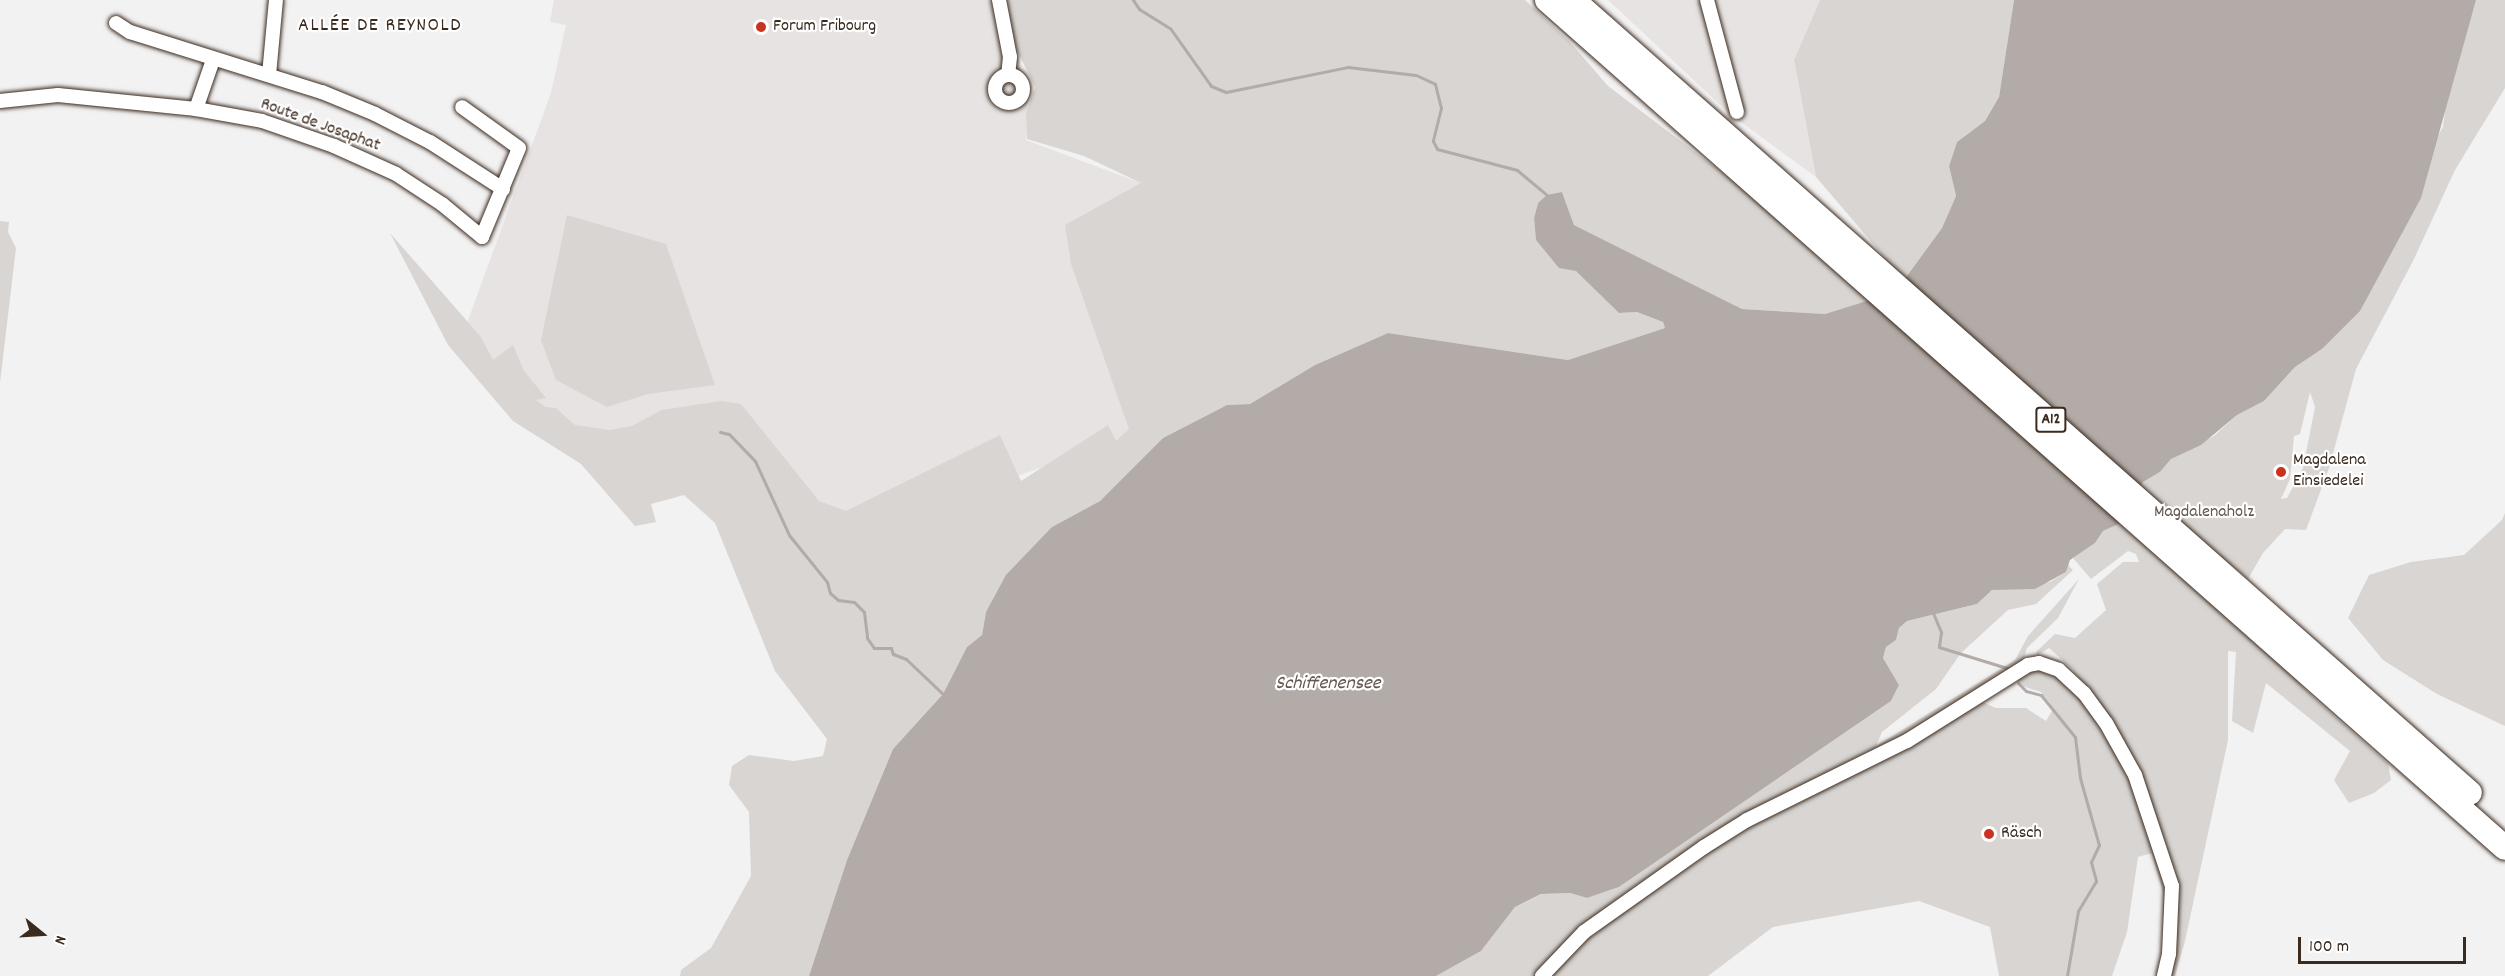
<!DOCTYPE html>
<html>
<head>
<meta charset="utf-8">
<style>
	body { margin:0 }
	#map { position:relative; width:2505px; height:976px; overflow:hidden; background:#f3f2f2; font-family:Dekko,sans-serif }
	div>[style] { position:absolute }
	.built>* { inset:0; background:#e6e3e2 }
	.green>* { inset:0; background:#d8d5d2 }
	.water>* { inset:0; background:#b2aba7 }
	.stream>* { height:3px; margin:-1.5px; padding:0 1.5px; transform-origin:1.5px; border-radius:1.5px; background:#b2aba7 }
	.roads { filter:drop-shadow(0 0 2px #3b2a1e) drop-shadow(0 0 2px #3b2a1e) }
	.minor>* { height:14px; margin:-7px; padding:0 7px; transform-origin:7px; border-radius:7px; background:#fff }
	.minor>.ring { margin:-7px; padding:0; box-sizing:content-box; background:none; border:14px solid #fff; border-radius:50% }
	.motorway>* { height:24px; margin:-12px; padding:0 12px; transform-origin:12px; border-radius:12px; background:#fff }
	.dots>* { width:16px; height:16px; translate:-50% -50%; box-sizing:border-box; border:3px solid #fff; border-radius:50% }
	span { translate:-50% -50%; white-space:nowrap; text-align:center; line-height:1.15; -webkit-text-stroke:4.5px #fff; paint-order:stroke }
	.shield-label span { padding:2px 4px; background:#fff; border:2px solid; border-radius:4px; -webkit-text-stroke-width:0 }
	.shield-label { font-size:16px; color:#3b2a1e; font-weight:700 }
	.poi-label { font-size:18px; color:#3b2a1e }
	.left { translate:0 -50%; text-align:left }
	.street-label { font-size:18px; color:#3b2a1e }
	.park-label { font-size:18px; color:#62554b }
	.neighbourhood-label { font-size:20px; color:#3b2a1e; letter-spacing:1.5px }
	.water-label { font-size:20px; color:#65574e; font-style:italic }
	.north { position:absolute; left:12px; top:904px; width:60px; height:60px; -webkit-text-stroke:4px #fff; paint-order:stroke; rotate:108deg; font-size:16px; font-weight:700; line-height:24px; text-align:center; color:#3b2a1e }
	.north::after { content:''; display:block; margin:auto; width:21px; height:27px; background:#3b2a1e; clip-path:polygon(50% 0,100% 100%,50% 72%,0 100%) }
	.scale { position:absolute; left:2298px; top:937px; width:168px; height:27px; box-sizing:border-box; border:3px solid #3b2a1e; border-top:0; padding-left:8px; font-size:18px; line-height:21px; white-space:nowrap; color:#3b2a1e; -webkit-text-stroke:4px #fff; paint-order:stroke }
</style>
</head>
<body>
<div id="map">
	<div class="built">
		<div style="clip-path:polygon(554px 0,996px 0,1029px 91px,1026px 140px,1141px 183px,1135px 435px,851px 534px,568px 440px,463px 334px,551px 93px,566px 25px,550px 22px)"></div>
		<div style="clip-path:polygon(1608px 0,1820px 0,1794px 60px,1816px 177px,1730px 114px)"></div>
	</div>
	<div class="green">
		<div style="clip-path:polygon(1007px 0,1525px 0,1570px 42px,1608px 86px,1757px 199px,1873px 299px,1825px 314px,1742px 309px,1574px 225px,1562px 192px,1538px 203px,1534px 218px,1536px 239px,1581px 275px,1619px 313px,1637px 312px,1663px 322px,1665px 328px,1568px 360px,1388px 333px,1315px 365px,1250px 404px,1227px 405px,1163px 438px,1100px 501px,1052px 527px,986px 612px,982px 635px,967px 647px,943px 694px,893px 749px,847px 860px,809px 976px,680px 976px,681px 970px,711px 948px,751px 876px,749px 812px,729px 785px,732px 766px,749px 755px,794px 761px,823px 756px,827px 739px,775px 671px,715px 523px,684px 495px,651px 504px,656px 522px,635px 526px,581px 464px,513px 421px,448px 345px,390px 233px,481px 337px,493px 360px,513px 345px,524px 371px,546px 398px,536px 400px,545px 407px,556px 408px,575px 425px,610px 430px,632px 426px,662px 410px,721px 401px,741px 404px,819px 501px,846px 511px,1000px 435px,1021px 481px,1108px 425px,1116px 441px,1129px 429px,1071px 264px,1065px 225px,1141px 183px,1084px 156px,1027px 139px,1026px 113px,1035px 87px,1015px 46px)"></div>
		<div style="clip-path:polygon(1820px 0,2014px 0,1999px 97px,1985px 121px,1957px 142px,1949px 166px,1956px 196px,1942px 228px,1904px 280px,1816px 177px,1794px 60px)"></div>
		<div style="clip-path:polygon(evenodd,2476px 0,2505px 0,2505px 88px,2455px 170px,2413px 261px,2356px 369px,2329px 468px,2306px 530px,2285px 529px,2263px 553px,2248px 579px,2232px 566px,2209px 592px,2312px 696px,2388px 764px,2391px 780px,2374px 793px,2349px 803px,2334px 780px,2350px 751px,2266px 683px,2253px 733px,2232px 721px,2236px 652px,2228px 651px,2228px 740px,2185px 941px,2175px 976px,2168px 976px,2180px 888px,2113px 726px,2072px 669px,2049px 648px,2037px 656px,2036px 652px,2055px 634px,2075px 638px,2106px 610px,2097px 584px,2123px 562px,2139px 562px,2136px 554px,2128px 551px,2091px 579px,2073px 558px,2095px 543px,2103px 531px,2121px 523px,2143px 482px,2160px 472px,2171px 459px,2214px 436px,2237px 415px,2264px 401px,2295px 367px,2322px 349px,2443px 127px,2447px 95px,2476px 0,2310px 392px,2315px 407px,2303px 468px,2287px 498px,2281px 499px,2290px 479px,2294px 436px,2300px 434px,2310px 392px)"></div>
		<div style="clip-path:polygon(567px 215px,666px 244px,715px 385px,648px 394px,607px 407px,556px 380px,541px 340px)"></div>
		<div style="clip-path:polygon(0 221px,9px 222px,8px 232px,16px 248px,0 383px)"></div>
		<div style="clip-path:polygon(2505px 513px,2505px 726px,2437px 694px,2383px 660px,2348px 618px,2369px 575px,2411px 562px,2464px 555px,2502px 520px)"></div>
		<div style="clip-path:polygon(2068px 565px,2073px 570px,2036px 604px,2008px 610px,1961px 653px,1936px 689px,1882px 732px,1876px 746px,2015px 660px,2028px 636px,2079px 579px,2058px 618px,2027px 648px,2023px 662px,1909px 735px,1765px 806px,1536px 976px,1436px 976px,1481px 951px,1515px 907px,1542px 894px,1570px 893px,1587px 898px,1619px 887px,1891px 701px,1899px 685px,1883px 658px,1886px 647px,1896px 640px,1899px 628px,1907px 621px,1977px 604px,1992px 590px,2050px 582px,2066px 572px)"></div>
		<div style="clip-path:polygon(2041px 669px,2051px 671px,2081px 696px,2103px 726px,2132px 778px,2169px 898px,2169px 918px,2163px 917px,2164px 897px,2152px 853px,2138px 857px,2127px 932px,2112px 976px,1999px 976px,1990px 927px,1919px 901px,1773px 927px,1708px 976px,1548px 976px,1584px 936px,1706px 851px,1980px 701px,1996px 708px,2026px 708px,2046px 721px,2052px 711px,2050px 703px,2041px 692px,2022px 686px,2016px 679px)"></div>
	</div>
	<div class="water">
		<div style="clip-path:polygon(2014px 0,2476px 0,2421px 198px,2360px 311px,2322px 349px,2295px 367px,2264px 401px,2237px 415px,2201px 445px,2171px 459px,2160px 472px,2143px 482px,2121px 523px,2103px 531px,2095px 543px,2070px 560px,2066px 572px,2035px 589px,1992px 590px,1977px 604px,1907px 621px,1899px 628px,1896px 640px,1886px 647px,1883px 658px,1899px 685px,1891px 701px,1619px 887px,1587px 898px,1570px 893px,1541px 894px,1515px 907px,1481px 951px,1436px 976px,809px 976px,847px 860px,893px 749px,943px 694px,967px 647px,982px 635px,986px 612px,1006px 575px,1052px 527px,1100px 501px,1163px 438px,1227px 405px,1250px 404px,1315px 365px,1388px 333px,1568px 360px,1665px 328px,1663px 322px,1637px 312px,1619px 313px,1576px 271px,1559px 268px,1536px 240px,1534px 218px,1538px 203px,1547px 195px,1562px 192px,1574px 225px,1742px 309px,1825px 314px,1873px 299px,1904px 280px,1942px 228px,1956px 196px,1949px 166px,1957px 142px,1985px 121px,1999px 97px)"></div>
	</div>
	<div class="stream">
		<div style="left:1133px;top:0;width:11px;rotate:56deg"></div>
		<div style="left:1139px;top:9px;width:36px;rotate:32deg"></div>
		<div style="left:1170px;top:28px;width:71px;rotate:54.7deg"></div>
		<div style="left:1211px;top:86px;width:16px;rotate:22deg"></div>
		<div style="left:1226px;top:92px;width:125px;rotate:-11.6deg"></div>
		<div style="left:1348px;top:67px;width:68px;rotate:6.7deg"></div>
		<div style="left:1416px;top:75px;width:21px;rotate:25deg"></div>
		<div style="left:1435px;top:84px;width:25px;rotate:76deg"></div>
		<div style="left:1441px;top:108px;width:34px;rotate:104deg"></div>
		<div style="left:1433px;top:141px;width:9px;rotate:63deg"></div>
		<div style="left:1437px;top:149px;width:83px;rotate:14.7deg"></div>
		<div style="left:1517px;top:170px;width:40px;rotate:40deg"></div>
		<div style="left:720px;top:432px;width:9px;rotate:13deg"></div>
		<div style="left:729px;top:434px;width:37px;rotate:46deg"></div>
		<div style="left:755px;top:461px;width:81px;rotate:65.3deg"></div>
		<div style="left:789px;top:535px;width:60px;rotate:51deg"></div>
		<div style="left:827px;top:582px;width:11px;rotate:75deg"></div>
		<div style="left:830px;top:593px;width:11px;rotate:41deg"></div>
		<div style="left:838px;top:600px;width:16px;rotate:7deg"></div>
		<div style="left:854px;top:602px;width:14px;rotate:45deg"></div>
		<div style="left:864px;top:612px;width:26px;rotate:83deg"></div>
		<div style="left:867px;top:638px;width:12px;rotate:55deg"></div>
		<div style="left:874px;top:648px;width:17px"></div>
		<div style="left:891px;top:648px;width:6px;rotate:72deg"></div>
		<div style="left:893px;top:654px;width:14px;rotate:21deg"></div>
		<div style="left:906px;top:659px;width:51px;rotate:43.4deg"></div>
		<div style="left:1933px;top:613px;width:21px;rotate:67deg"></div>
		<div style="left:1941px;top:632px;width:15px;rotate:98deg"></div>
		<div style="left:1939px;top:647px;width:71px;rotate:17.2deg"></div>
		<div style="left:2018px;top:683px;width:11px;rotate:45deg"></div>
		<div style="left:2026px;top:691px;width:16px;rotate:15deg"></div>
		<div style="left:2041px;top:695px;width:54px;rotate:51deg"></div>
		<div style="left:2075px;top:737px;width:41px;rotate:83deg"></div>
		<div style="left:2080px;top:778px;width:70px;rotate:74.2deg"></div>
		<div style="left:2099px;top:845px;width:19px;rotate:115deg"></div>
		<div style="left:2091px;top:862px;width:20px;rotate:75deg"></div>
		<div style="left:2096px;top:881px;width:35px;rotate:121deg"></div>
		<div style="left:2078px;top:911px;width:66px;rotate:99.6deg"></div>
	</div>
	<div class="roads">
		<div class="minor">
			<div style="left:999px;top:0;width:58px;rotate:79.1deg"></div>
			<div style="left:1010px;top:57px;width:18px;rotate:96deg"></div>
			<div style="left:1707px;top:0;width:116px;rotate:75deg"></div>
			<div style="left:116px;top:23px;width:17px;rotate:33deg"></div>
			<div style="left:130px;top:32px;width:201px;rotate:17.4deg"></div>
			<div style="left:322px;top:92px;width:57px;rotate:22.5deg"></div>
			<div style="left:375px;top:114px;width:62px;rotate:27deg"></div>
			<div style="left:430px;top:142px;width:87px;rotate:32.8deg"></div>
			<div class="ring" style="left:995px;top:75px;width:14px;height:14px"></div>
			<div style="left:269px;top:75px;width:75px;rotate:-84.7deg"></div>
			<div style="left:0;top:101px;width:58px;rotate:-5.9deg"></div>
			<div style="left:58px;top:95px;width:139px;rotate:5.8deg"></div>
			<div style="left:196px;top:109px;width:67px;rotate:10.3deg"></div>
			<div style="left:262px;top:121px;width:76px;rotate:19.1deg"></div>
			<div style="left:334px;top:146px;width:68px;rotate:24.3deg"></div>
			<div style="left:396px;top:174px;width:55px;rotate:33.1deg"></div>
			<div style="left:442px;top:204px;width:52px;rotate:39.5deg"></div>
			<div style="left:482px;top:237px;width:96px;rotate:-67.4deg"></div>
			<div style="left:519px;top:148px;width:70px;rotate:-144.3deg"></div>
			<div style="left:196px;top:109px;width:52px;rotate:-70.9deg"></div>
			<div style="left:1542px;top:976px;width:61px;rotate:-46.3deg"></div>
			<div style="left:1584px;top:932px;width:147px;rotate:-35.3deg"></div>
			<div style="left:1704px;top:847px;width:51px;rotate:-32.1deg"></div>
			<div style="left:1747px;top:820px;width:178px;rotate:-26.3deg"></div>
			<div style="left:1907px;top:741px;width:143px;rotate:-32.1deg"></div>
			<div style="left:2028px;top:665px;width:11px;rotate:-10deg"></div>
			<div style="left:2039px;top:663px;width:21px;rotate:19deg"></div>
			<div style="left:2059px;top:670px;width:34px;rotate:43deg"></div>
			<div style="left:2084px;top:693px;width:37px;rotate:54deg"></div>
			<div style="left:2106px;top:723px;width:60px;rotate:60.9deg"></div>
			<div style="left:2135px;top:775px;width:117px;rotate:71.6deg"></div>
			<div style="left:2172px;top:886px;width:68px;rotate:92.5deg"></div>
			<div style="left:2169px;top:954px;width:23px;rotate:103deg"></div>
		</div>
		<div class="motorway">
			<div style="left:1547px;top:0;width:1279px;rotate:41.51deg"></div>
			<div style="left:1573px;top:0;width:1197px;rotate:41.48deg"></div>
		</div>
	</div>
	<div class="dots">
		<div style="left:761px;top:27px;background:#c8321e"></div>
		<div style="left:2281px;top:472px;background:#c8321e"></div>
		<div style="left:1989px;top:834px;background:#c8321e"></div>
	</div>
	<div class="shield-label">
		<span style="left:2051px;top:420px">A12</span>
	</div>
	<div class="poi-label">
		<span class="left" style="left:773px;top:27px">Forum Fribourg</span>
		<span class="left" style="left:2293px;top:472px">Magdalena<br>Einsiedelei</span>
		<span class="left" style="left:2001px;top:834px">Räsch</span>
	</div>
	<div class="street-label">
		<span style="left:320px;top:126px;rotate:20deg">Route de Josaphat</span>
	</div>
	<div class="park-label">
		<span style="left:2204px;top:513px">Magdalenaholz</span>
	</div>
	<div class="neighbourhood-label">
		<span style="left:380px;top:26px">ALLÉE DE REYNOLD</span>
	</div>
	<div class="water-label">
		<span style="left:1328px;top:684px">Schiffenensee</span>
	</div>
	<div class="north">N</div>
	<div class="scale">100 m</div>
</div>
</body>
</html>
